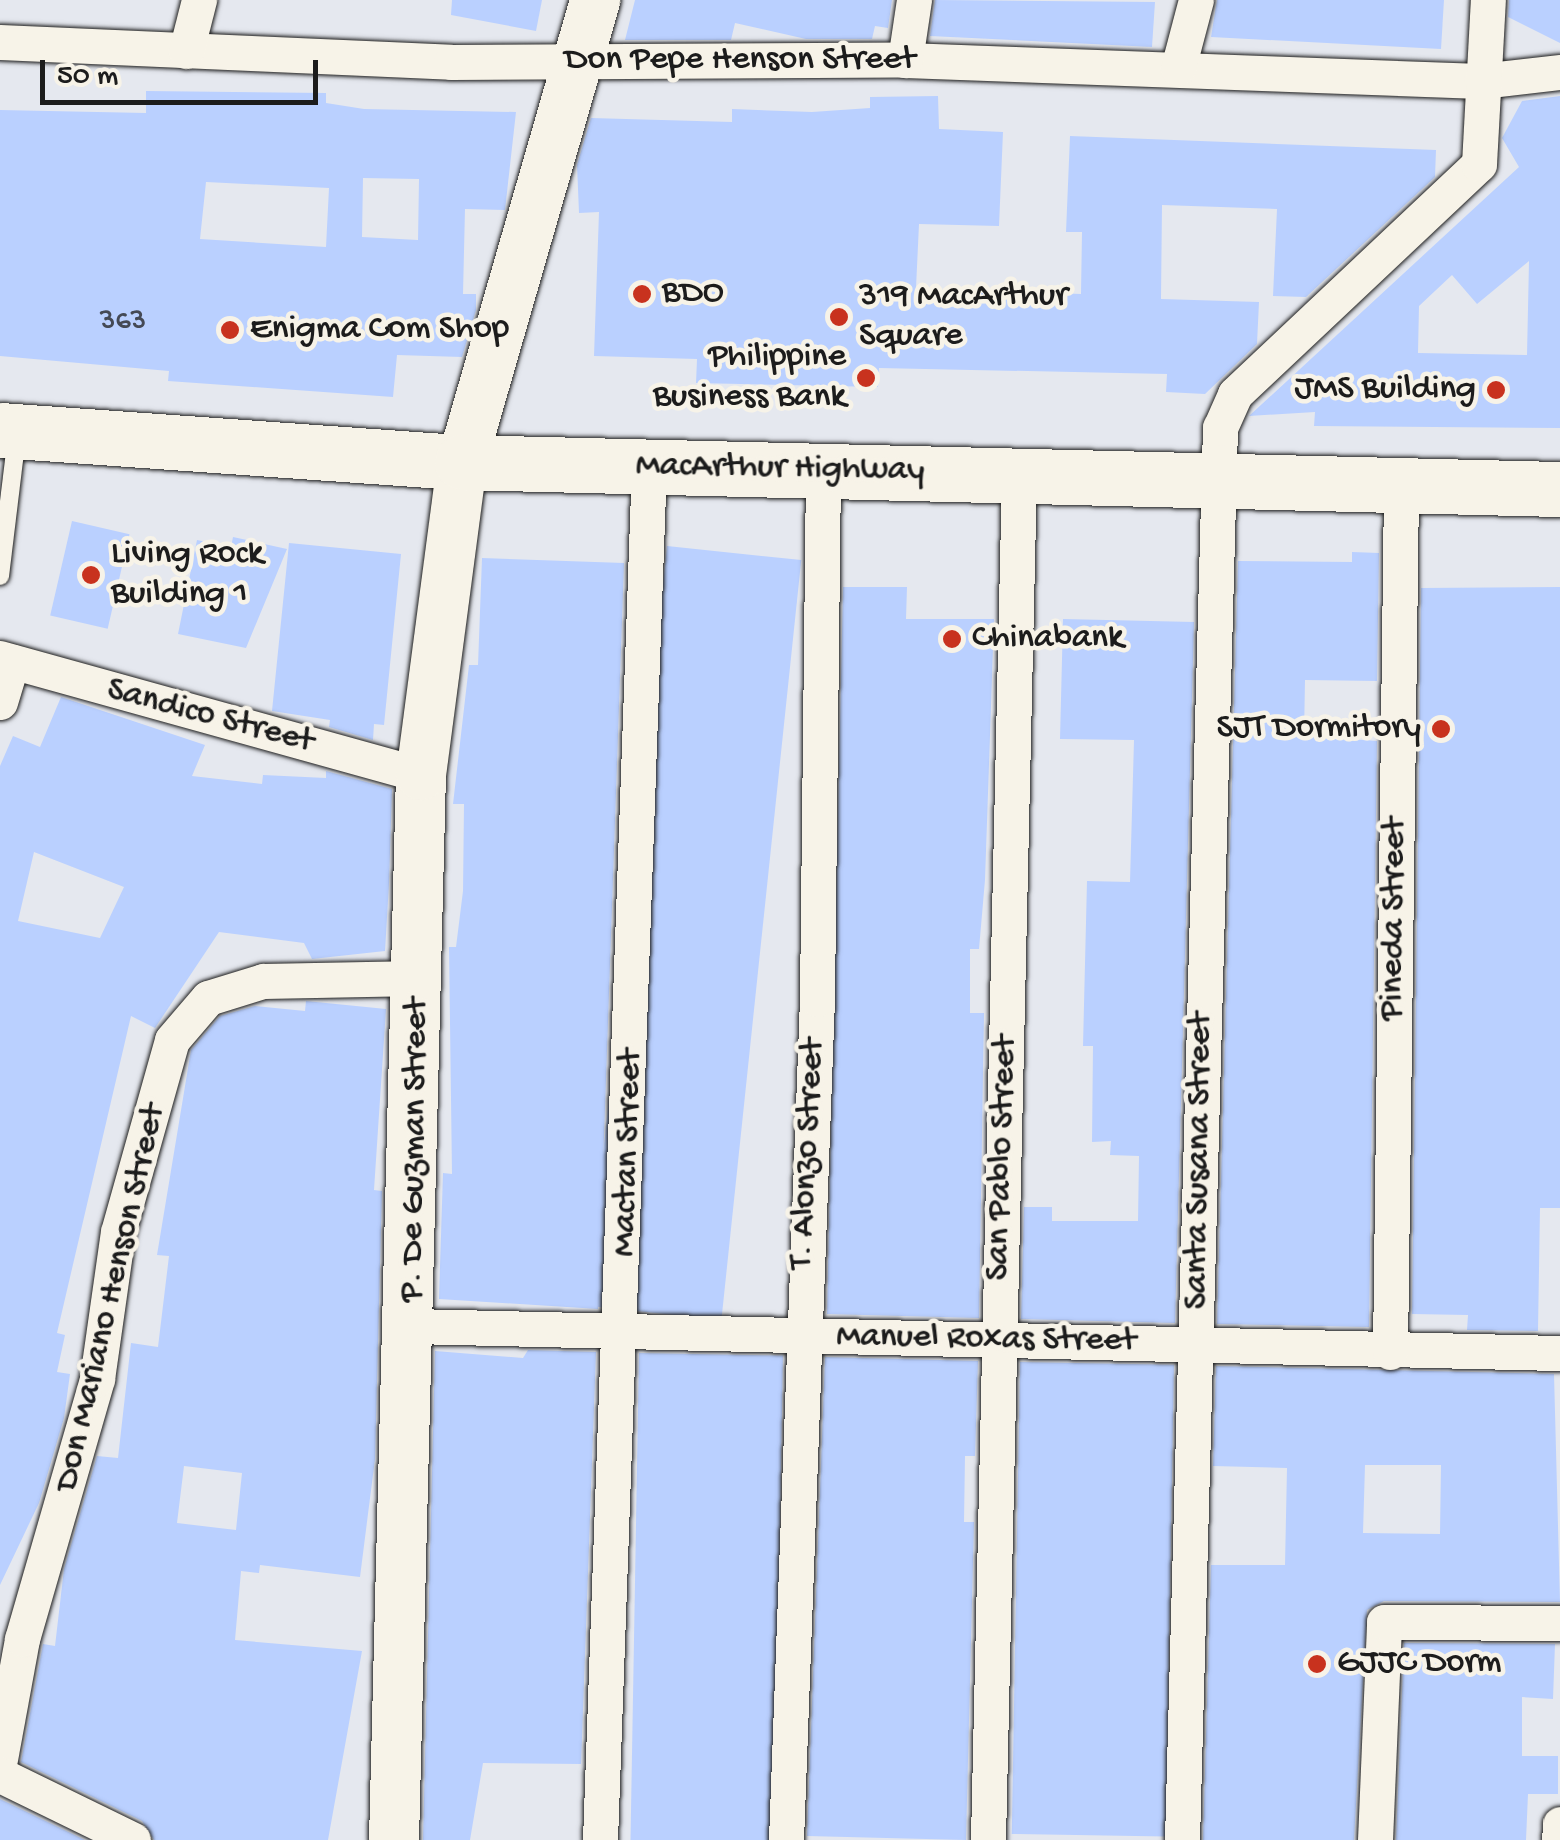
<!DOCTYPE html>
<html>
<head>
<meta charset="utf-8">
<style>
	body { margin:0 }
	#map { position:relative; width:1560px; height:1840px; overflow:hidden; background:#e5e8ef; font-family:"Gochi Hand",sans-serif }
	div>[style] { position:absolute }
	.building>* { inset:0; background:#bad0ff; transform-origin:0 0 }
	.roads { filter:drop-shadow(0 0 2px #1c1c1c) drop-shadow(0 0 2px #1c1c1c) }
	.lane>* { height:18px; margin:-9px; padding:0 9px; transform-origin:9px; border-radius:9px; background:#f7f3e8 }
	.street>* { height:35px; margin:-17.5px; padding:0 17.5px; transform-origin:17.5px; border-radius:17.5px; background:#f7f3e8 }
	.secondary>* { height:50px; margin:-25px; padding:0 25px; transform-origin:25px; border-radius:25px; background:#f7f3e8 }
	.highway>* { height:55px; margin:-27.5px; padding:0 27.5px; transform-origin:27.5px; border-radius:27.5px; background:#f7f3e8 }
	.dots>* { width:28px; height:28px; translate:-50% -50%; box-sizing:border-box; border:5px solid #f7f3e8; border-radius:50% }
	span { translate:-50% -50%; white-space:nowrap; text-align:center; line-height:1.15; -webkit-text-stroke:9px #f7f3e8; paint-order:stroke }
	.number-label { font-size:30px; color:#444955 }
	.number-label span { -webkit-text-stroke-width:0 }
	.street-label { font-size:35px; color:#1c1c1c }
	.poi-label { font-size:35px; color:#1c1c1c }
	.left { translate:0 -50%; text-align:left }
	.right { translate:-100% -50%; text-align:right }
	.scale { position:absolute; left:40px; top:60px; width:278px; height:45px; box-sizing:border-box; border:5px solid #1c1c1c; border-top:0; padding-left:12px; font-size:30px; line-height:35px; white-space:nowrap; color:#1c1c1c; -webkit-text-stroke:8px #f7f3e8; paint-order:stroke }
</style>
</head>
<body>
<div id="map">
	<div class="building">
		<div style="clip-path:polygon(452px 0,542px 0,536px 31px,451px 15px)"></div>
		<div style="clip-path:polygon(635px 0,892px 0,888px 28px,875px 26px,872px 39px,806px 39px,735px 23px,731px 40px,625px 40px)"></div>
		<div style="clip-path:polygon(935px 0,1155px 2px,1152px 47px,930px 36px)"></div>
		<div style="clip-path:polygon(1217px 0,1444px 0,1441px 49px,1211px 37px)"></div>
		<div style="clip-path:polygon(1509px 0,1560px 0,1560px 43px,1508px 17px)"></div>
		<div style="clip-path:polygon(evenodd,146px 91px,326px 93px,326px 103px,364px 109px,516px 112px,505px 210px,465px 209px,463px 294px,476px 294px,476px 310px,462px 357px,397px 355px,393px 397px,168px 381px,169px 371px,0 356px,0 110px,146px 113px,146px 91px,363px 178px,419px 179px,418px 240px,362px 237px,363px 178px,146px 91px,206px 182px,329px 188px,326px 247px,200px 239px,206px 182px)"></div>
		<div style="clip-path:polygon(938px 96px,939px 129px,1003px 132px,999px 226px,919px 224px,916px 288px,1081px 294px,1082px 232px,1066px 232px,1070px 136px,1436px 150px,1435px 177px,1306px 297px,1273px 296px,1277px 209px,1162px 205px,1161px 299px,1259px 302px,1257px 344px,1205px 394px,1166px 392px,1167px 374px,879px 368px,878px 387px,696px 383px,697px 359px,594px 356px,599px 212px,579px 213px,577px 165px,591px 118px,732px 122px,732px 109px,812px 112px,870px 108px,870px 97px)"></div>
		<div style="clip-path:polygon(evenodd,1560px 96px,1560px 428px,1314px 426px,1315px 412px,1249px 416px,1519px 167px,1502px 138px,1522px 101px,1560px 96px,1529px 261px,1527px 355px,1418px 353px,1419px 306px,1452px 275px,1477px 304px,1529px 261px)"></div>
		<div style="left:72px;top:521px;width:59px;height:97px;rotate:13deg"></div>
		<div style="clip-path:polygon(233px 537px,287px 549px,246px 648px,178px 634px,197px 540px,231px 547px)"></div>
		<div style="clip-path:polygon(289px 543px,401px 554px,384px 725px,374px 724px,373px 740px,329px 727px,330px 720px,272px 711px)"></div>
		<div style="left:667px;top:546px;width:135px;height:764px;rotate:6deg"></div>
		<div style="clip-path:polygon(1352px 552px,1379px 553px,1377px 681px,1305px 680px,1304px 736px,1377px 741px,1369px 1327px,1217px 1324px,1238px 561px,1352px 562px)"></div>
		<div style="clip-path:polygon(482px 558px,624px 563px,598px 1309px,439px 1299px,443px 1173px,452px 1174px,449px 947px,456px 947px,463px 891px,464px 804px,453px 804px,469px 665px,478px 665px)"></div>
		<div style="clip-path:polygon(843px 587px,907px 587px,906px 619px,994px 619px,985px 880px,979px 949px,970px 949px,970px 1013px,984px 1013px,979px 1318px,827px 1314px)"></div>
		<div style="clip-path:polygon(1560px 587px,1560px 1208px,1540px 1208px,1538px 1331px,1467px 1330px,1468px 1315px,1412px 1314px,1421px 588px)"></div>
		<div style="clip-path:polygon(1063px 619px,1194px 622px,1175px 1323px,1021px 1319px,1024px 1207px,1052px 1207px,1052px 1221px,1138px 1221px,1139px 1156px,1110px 1155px,1111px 1141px,1092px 1142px,1093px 1046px,1083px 1046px,1087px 881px,1130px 882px,1134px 740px,1060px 739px)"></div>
		<div style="clip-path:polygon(evenodd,61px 697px,205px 745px,192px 776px,262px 784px,263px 775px,326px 778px,326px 771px,392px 789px,389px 884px,385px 951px,312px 959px,304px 943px,219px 932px,155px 1028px,131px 1016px,57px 1333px,65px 1335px,57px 1372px,70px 1374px,64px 1418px,39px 1503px,0 1585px,0 766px,13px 736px,40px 747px,61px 697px,34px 852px,124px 887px,100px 938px,18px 921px,34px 852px)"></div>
		<div style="clip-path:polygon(evenodd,306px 1001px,386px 1009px,374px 1190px,382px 1191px,375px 1459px,360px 1577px,260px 1565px,259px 1573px,241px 1571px,235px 1640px,362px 1651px,328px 1840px,154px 1840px,142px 1821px,21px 1762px,43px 1644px,55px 1646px,64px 1569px,97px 1456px,118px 1458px,131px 1343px,158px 1347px,169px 1256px,157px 1255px,191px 1050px,220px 1016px,255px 1006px,305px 1011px,306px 1001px,184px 1466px,242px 1473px,236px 1530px,177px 1523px,184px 1466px)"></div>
		<div style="clip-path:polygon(528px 1350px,596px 1352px,581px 1764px,483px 1763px,470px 1840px,423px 1840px,435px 1351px,523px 1358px)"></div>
		<div style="left:639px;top:1353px;width:144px;height:487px;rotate:1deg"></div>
		<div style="clip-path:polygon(825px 1357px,978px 1361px,975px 1456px,965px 1456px,964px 1522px,974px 1522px,966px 1840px,807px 1836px)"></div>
		<div style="left:1020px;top:1362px;width:154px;height:472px;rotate:1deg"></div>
		<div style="clip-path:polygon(evenodd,1216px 1366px,1554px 1374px,1560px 1602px,1384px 1601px,1367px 1610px,1354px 1840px,1203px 1840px,1211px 1565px,1285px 1565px,1287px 1468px,1213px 1466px,1216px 1366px,1365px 1465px,1441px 1465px,1440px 1534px,1363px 1533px,1365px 1465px)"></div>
		<div style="clip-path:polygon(1404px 1643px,1555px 1644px,1553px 1699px,1522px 1697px,1522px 1756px,1558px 1756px,1558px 1794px,1528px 1794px,1526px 1840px,1396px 1840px)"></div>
		<div style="clip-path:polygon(0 1799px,85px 1840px,0 1840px)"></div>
	</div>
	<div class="roads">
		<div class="lane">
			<div style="left:0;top:576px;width:141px;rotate:-83.1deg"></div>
		</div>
		<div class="street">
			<div style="left:0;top:42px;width:451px;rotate:2.5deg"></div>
			<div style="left:451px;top:62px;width:454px;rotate:-0.3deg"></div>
			<div style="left:905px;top:60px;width:576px;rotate:2.09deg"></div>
			<div style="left:1481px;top:81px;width:80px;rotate:-6.5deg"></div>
			<div style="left:186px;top:51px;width:53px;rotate:-75.7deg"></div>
			<div style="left:905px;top:60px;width:61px;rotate:-81.5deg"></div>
			<div style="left:1178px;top:68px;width:70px;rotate:-75.2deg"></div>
			<div style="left:0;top:658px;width:437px;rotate:15.5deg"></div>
			<div style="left:0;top:702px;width:42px;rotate:-73.3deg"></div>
			<div style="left:412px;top:1326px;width:1148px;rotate:1.35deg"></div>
			<div style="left:1390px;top:1352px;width:866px;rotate:-89.27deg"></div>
			<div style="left:0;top:1759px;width:122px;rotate:-79.6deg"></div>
			<div style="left:22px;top:1639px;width:271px;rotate:-73.9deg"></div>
			<div style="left:97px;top:1379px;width:148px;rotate:-81.9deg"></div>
			<div style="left:118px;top:1232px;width:199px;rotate:-74.3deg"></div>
			<div style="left:172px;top:1040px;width:55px;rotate:-49.4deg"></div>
			<div style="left:208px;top:998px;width:58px;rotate:-17.2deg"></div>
			<div style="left:263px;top:981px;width:156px;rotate:-1.1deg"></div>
			<div style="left:0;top:1775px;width:148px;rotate:26deg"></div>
			<div style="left:600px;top:1840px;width:1375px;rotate:-87.96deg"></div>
			<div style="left:786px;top:1840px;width:842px;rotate:-87.89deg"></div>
			<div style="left:817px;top:999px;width:530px;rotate:-89.35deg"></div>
			<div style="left:988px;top:1840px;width:1364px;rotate:-88.7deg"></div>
			<div style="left:1182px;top:1840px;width:1413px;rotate:-88.46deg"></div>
			<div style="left:1220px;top:428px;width:37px;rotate:-66deg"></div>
			<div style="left:1235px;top:394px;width:335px;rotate:-43.3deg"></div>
			<div style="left:1479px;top:164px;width:164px;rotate:-86.9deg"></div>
			<div style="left:1375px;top:1840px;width:218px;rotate:-87.6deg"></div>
			<div style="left:1384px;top:1622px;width:176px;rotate:0.3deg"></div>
			<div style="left:1559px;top:1840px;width:16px;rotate:-86deg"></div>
		</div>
		<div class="secondary">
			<div style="left:394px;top:1840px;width:1065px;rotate:-88.55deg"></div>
			<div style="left:421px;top:775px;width:316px;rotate:-82.5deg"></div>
			<div style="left:462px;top:462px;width:481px;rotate:-73.9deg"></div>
		</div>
		<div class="highway">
			<div style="left:0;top:430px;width:463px;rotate:4deg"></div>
			<div style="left:462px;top:462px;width:1098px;rotate:1.41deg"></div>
		</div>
	</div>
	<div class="dots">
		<div style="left:642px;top:294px;background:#c8321e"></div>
		<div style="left:839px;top:317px;background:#c8321e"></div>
		<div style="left:230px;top:330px;background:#c8321e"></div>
		<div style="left:866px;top:378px;background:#c8321e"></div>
		<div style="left:1496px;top:390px;background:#c8321e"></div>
		<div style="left:91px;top:575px;background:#c8321e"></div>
		<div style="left:952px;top:639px;background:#c8321e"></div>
		<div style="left:1441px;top:729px;background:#c8321e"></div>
		<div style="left:1317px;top:1664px;background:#c8321e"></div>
	</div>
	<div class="number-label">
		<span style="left:123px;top:323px">363</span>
	</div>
	<div class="street-label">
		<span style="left:740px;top:61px">Don Pepe Henson Street</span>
		<span style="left:780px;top:469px;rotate:1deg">MacArthur Highway</span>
		<span style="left:210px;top:717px;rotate:15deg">Sandico Street</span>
		<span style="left:1395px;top:919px;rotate:-89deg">Pineda Street</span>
		<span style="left:416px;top:1150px;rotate:-89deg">P. De Guzman Street</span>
		<span style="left:629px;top:1153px;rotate:-88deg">Mactan Street</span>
		<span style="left:809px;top:1154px;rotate:-87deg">T. Alonzo Street</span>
		<span style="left:1003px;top:1158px;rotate:-88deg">San Pablo Street</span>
		<span style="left:1200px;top:1161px;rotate:-89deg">Santa Susana Street</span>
		<span style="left:112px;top:1298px;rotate:-77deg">Don Mariano Henson Street</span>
		<span style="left:986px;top:1340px;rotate:1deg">Manuel Roxas Street</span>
	</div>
	<div class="poi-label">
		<span class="left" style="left:662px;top:294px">BDO</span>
		<span class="left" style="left:859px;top:317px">319 MacArthur<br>Square</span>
		<span class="left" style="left:250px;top:330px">Enigma Com Shop</span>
		<span class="right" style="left:846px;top:378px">Philippine<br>Business Bank</span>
		<span class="right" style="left:1476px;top:390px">JMS Building</span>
		<span class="left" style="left:111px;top:575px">Living Rock<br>Building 1</span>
		<span class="left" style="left:972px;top:639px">Chinabank</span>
		<span class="right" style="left:1421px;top:729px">SJT Dormitory</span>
		<span class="left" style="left:1337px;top:1664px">GJJC Dorm</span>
	</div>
	<div class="scale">50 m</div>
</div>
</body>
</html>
